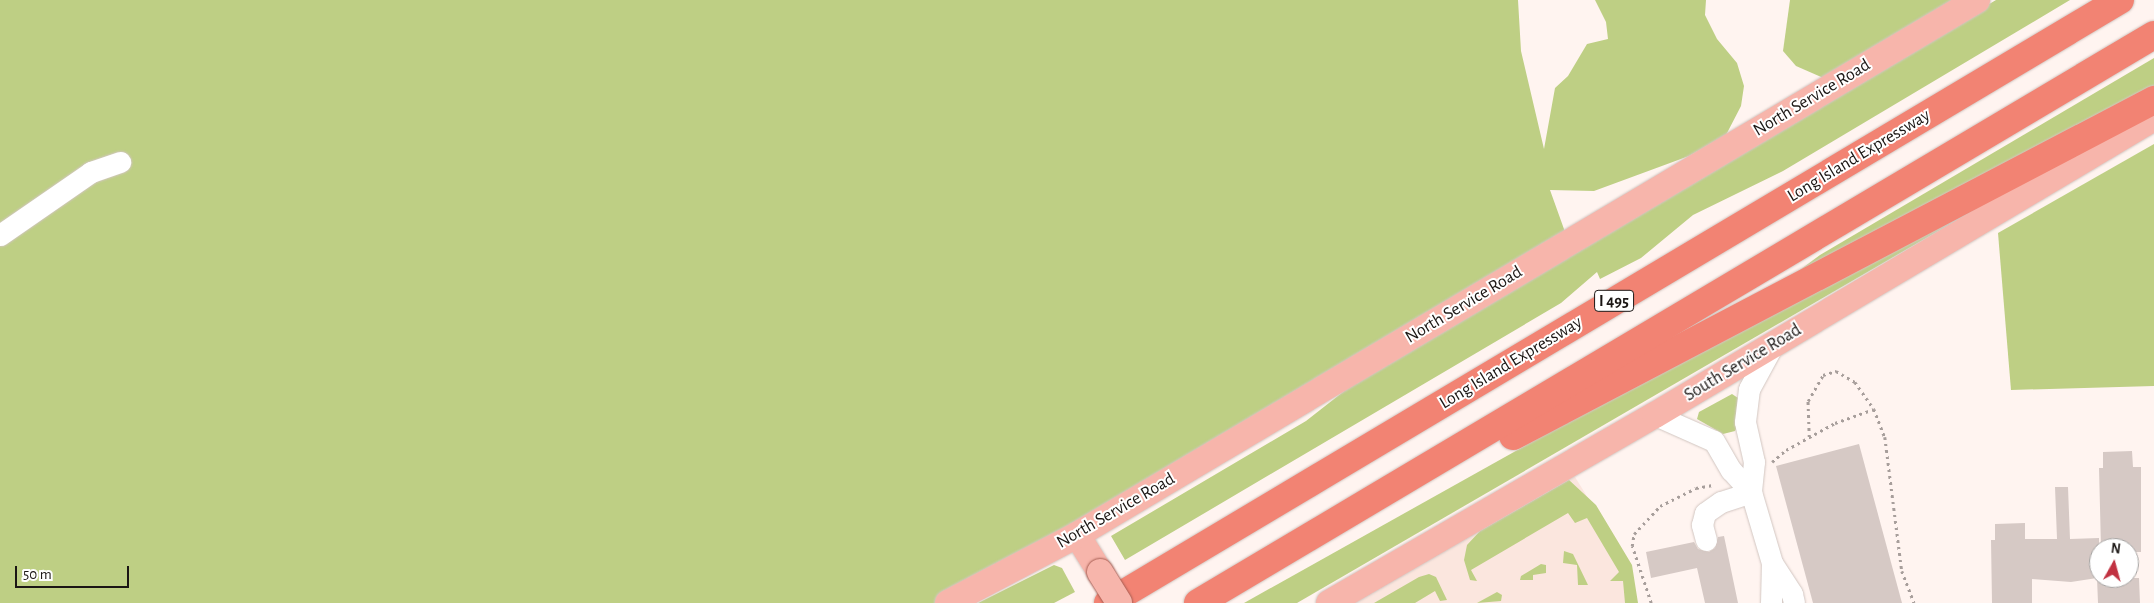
<!DOCTYPE html>
<html>
<head>
<meta charset="utf-8">
<style>
	body { margin:0 }
	#map { position:relative; width:2154px; height:603px; overflow:hidden; background:#fff4f0; font-family:"Alegreya Sans",sans-serif }
	div>[style] { position:absolute }
	.built>* { inset:0; background:#fbe6de }
	.green>* { inset:0; background:#becf84 }
	.building>* { inset:0; background:#d6c9c5 }
	.path>* { height:2.5px; margin-top:-1.25px; transform-origin:0; background:repeating-linear-gradient(90deg,#a79e9b 0 2.5px,transparent 0 6.5px) }
	.roads { filter:drop-shadow(0 0 1px #d2c6c1) drop-shadow(0 0 1px #d2c6c1) }
	.minor>* { height:21px; margin:-10.5px; padding:0 10.5px; transform-origin:10.5px; border-radius:10.5px; background:#fff }
	.major>* { height:26px; margin:-13px; padding:0 13px; transform-origin:13px; border-radius:13px; background:#f7b5ab }
	.highway>* { height:28px; margin:-14px; padding:0 14px; transform-origin:14px; border-radius:14px; background:#f28373 }
	.bridges { filter:drop-shadow(0 0 1px #a75d52) drop-shadow(0 0 1px #a75d52) }
	.major-bridge>* { height:26px; margin:-13px; padding:0 13px; transform-origin:13px; border-radius:13px; background:#f7b5ab }
	span { translate:-50% -50%; white-space:nowrap; text-align:center; line-height:1.15; -webkit-text-stroke:4px #fff; paint-order:stroke }
	.shield-label span { padding:1px 4px; background:#fff; border:1px solid; border-radius:4px; -webkit-text-stroke-width:0 }
	.shield-label { font-size:16px; color:#1b1614; font-weight:700 }
	.street-label { font-size:18px; color:#1b1614 }
	.north { position:absolute; left:2089px; top:538px; width:50px; height:50px; box-sizing:border-box; background:#fff; border:1px solid #a4a2a1; border-radius:50%; rotate:7deg; font-size:14px; font-weight:700; line-height:20px; text-align:center; color:#1b1614 }
	.north::after { content:''; display:block; margin:auto; width:18px; height:22px; background:#c13141; clip-path:polygon(50% 0,100% 100%,50% 72%,0 100%) }
	.scale { position:absolute; left:15px; top:566px; width:114px; height:22px; box-sizing:border-box; border:2px solid #1b1614; border-top:0; padding-left:6px; font-size:15px; line-height:18px; white-space:nowrap; color:#1b1614; -webkit-text-stroke:4px #fff; paint-order:stroke }
</style>
</head>
<body>
<div id="map">
	<div class="built">
		<div style="clip-path:polygon(1570px 469px,1628px 562px,1635px 603px,1347px 603px)"></div>
	</div>
	<div class="green">
		<div style="clip-path:polygon(0 0,1518px 0,1521px 51px,1544px 149px,1555px 88px,1568px 76px,1587px 44px,1608px 39px,1606px 22px,1595px 0,1706px 0,1705px 15px,1717px 39px,1737px 63px,1744px 86px,1741px 106px,1726px 135px,1689px 156px,1594px 191px,1550px 190px,1569px 243px,948px 603px,0 603px)"></div>
		<div style="clip-path:polygon(1790px 0,1977px 0,1828px 80px,1796px 66px,1783px 51px)"></div>
		<div style="clip-path:polygon(1996px 0,2070px 0,1783px 171px,1693px 215px,1641px 258px,1600px 279px,1597px 272px,1561px 303px,1125px 560px,1111px 536px,1306px 421px,1357px 381px)"></div>
		<div style="clip-path:polygon(2154px 58px,2154px 89px,1781px 284px,1820px 255px)"></div>
		<div style="clip-path:polygon(2154px 144px,2154px 386px,2011px 390px,1998px 233px)"></div>
		<div style="clip-path:polygon(1971px 212px,1297px 603px,1244px 603px,1630px 387px,1960px 213px)"></div>
		<div style="clip-path:polygon(1732px 394px,1738px 398px,1738px 425px,1735px 431px,1723px 434px,1697px 419px,1699px 412px)"></div>
		<div style="clip-path:polygon(1569px 480px,1596px 505px,1632px 565px,1638px 603px,1625px 603px,1623px 581px,1610px 581px,1619px 572px,1587px 518px,1575px 523px,1568px 513px,1471px 570px,1477px 581px,1470px 580px,1464px 560px,1467px 545px,1480px 531px)"></div>
		<div style="clip-path:polygon(1564px 551px,1573px 554px,1588px 585px,1578px 585px,1577px 565px,1563px 563px)"></div>
		<div style="clip-path:polygon(1541px 564px,1546px 565px,1546px 573px,1533px 575px,1533px 580px,1520px 580px,1521px 576px)"></div>
		<div style="clip-path:polygon(1054px 565px,1062px 568px,1075px 592px,1054px 603px,978px 603px)"></div>
		<div style="clip-path:polygon(1429px 574px,1436px 577px,1447px 600px,1440px 601px,1435px 591px,1415px 603px,1374px 603px,1419px 577px)"></div>
		<div style="clip-path:polygon(1497px 592px,1502px 595px,1501px 601px,1477px 603px)"></div>
	</div>
	<div class="building">
		<div style="clip-path:polygon(1859px 444px,1902px 603px,1813px 603px,1776px 466px)"></div>
		<div style="clip-path:polygon(2132px 451px,2133px 467px,2141px 467px,2141px 552px,2129px 552px,2129px 548px,2101px 548px,2099px 468px,2103px 468px,2103px 452px)"></div>
		<div style="clip-path:polygon(2055px 487px,2068px 487px,2070px 539px,2099px 538px,2099px 578px,2139px 578px,2140px 603px,2098px 603px,2097px 578px,2071px 582px,2032px 579px,2032px 603px,1992px 603px,1991px 540px,1995px 540px,1995px 524px,2025px 523px,2025px 539px,2057px 539px)"></div>
		<div style="clip-path:polygon(1724px 536px,1738px 603px,1705px 603px,1697px 568px,1651px 578px,1646px 552px,1694px 542px,1698px 549px,1709px 552px,1715px 548px,1718px 537px)"></div>
	</div>
	<div class="path">
		<div style="left:1809px;top:437px;width:36px;rotate:-92deg"></div>
		<div style="left:1808px;top:401px;width:30px;rotate:-60deg"></div>
		<div style="left:1823px;top:375px;width:14px;rotate:-17deg"></div>
		<div style="left:1836px;top:371px;width:22px;rotate:30deg"></div>
		<div style="left:1855px;top:382px;width:33px;rotate:55deg"></div>
		<div style="left:1874px;top:409px;width:30px;rotate:69deg"></div>
		<div style="left:1885px;top:437px;width:135px;rotate:82.8deg"></div>
		<div style="left:1902px;top:571px;width:34px;rotate:69deg"></div>
		<div style="left:1772px;top:462px;width:18px;rotate:-41deg"></div>
		<div style="left:1786px;top:450px;width:56px;rotate:-28.9deg"></div>
		<div style="left:1835px;top:423px;width:41px;rotate:-19.7deg"></div>
		<div style="left:1651px;top:603px;width:60px;rotate:-108.4deg"></div>
		<div style="left:1632px;top:546px;width:12px;rotate:-81deg"></div>
		<div style="left:1634px;top:534px;width:38px;rotate:-47deg"></div>
		<div style="left:1660px;top:506px;width:40px;rotate:-26.6deg"></div>
		<div style="left:1696px;top:488px;width:17px;rotate:-10deg"></div>
	</div>
	<div class="roads">
		<div class="minor">
			<div style="left:0;top:235px;width:111px;rotate:-34.7deg"></div>
			<div style="left:91px;top:172px;width:31px;rotate:-19deg"></div>
			<div style="left:1773px;top:345px;width:50px;rotate:118.6deg"></div>
			<div style="left:1749px;top:389px;width:33px;rotate:97deg"></div>
			<div style="left:1745px;top:422px;width:41px;rotate:77.3deg"></div>
			<div style="left:1754px;top:462px;width:30px;rotate:96deg"></div>
			<div style="left:1751px;top:492px;width:74px;rotate:73.5deg"></div>
			<div style="left:1772px;top:563px;width:37px;rotate:57deg"></div>
			<div style="left:1792px;top:594px;width:9px;rotate:77deg"></div>
			<div style="left:1655px;top:415px;width:64px;rotate:23.8deg"></div>
			<div style="left:1714px;top:441px;width:34px;rotate:60deg"></div>
			<div style="left:1731px;top:470px;width:30px;rotate:48deg"></div>
			<div style="left:1706px;top:540px;width:16px;rotate:-105deg"></div>
			<div style="left:1702px;top:525px;width:12px;rotate:-76deg"></div>
			<div style="left:1705px;top:513px;width:19px;rotate:-35deg"></div>
			<div style="left:1721px;top:502px;width:32px;rotate:-18deg"></div>
			<div style="left:1771px;top:603px;width:40px;rotate:-88.6deg"></div>
		</div>
		<div class="major">
			<div style="left:1077px;top:535px;width:44px;rotate:58.1deg"></div>
			<div style="left:948px;top:603px;width:146px;rotate:-27.8deg"></div>
			<div style="left:1077px;top:535px;width:1047px;rotate:-30.73deg"></div>
			<div style="left:1329px;top:603px;width:376px;rotate:-30deg"></div>
			<div style="left:1655px;top:415px;width:581px;rotate:-30.76deg"></div>
		</div>
		<div class="highway">
			<div style="left:1513px;top:436px;width:724px;rotate:-27.66deg"></div>
			<div style="left:1108px;top:603px;width:1178px;rotate:-30.79deg"></div>
			<div style="left:1198px;top:603px;width:1112px;rotate:-30.72deg"></div>
		</div>
	</div>
	<div class="bridges">
		<div class="major-bridge">
			<div style="left:1100px;top:572px;width:36px;rotate:58deg"></div>
		</div>
	</div>
	<div class="shield-label">
		<span style="left:1614px;top:301px">I 495</span>
	</div>
	<div class="street-label">
		<span style="left:1812px;top:98px;rotate:-31deg">North Service Road</span>
		<span style="left:1859px;top:156px;rotate:-31deg">Long Island Expressway</span>
		<span style="left:1464px;top:305px;rotate:-31deg">North Service Road</span>
		<span style="left:1511px;top:363px;rotate:-31deg">Long Island Expressway</span>
		<span style="left:1743px;top:363px;rotate:-31deg">South Service Road</span>
		<span style="left:1116px;top:511px;rotate:-30deg">North Service Road</span>
	</div>
	<div class="north">N</div>
	<div class="scale">50 m</div>
</div>
</body>
</html>
